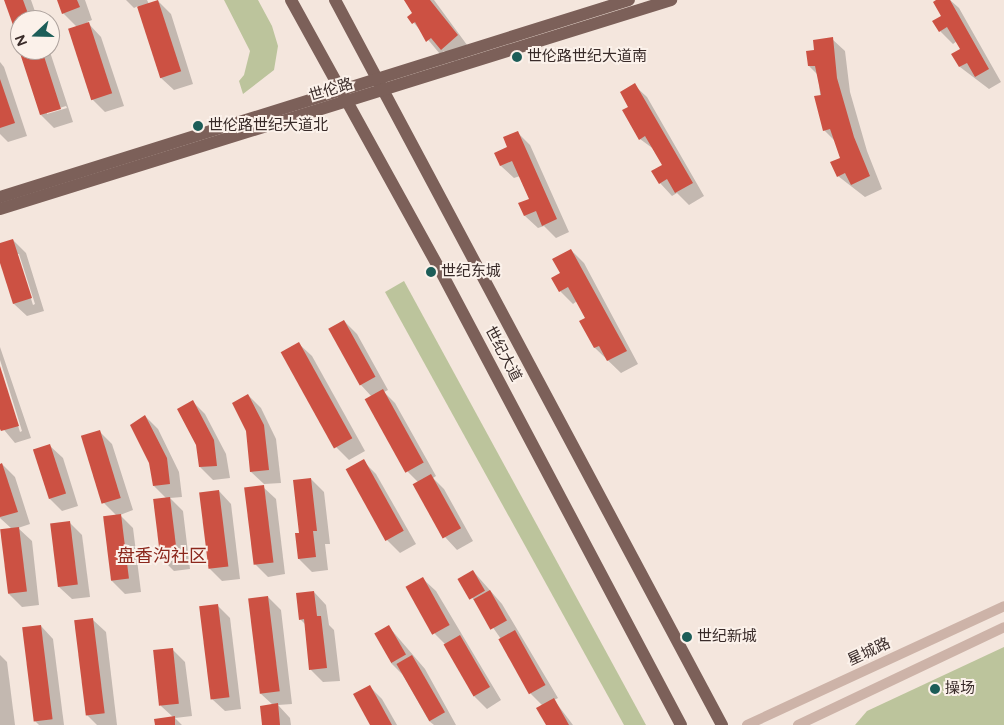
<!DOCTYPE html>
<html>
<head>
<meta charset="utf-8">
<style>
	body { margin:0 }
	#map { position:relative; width:1004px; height:725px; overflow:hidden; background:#f4e6dd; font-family:Figtree,"Noto Sans SC",sans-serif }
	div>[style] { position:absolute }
	.green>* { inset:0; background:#bcc49c }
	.shadow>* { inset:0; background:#0003 }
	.building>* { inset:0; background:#cc5143; transform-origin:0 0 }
	.minor>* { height:10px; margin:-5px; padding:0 5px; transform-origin:5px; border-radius:5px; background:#cdb3a8 }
	.major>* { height:12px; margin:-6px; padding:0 6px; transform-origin:6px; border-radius:6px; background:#7c6059 }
	.dots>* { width:14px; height:14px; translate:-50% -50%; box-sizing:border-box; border:2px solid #fbf1ea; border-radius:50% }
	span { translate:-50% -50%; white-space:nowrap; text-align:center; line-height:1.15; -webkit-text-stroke:4px #fbf1ea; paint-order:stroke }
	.poi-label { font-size:15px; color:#392b29 }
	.left { translate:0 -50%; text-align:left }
	.street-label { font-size:15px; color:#392b29 }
	.quarter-label { font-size:18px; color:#8c281d }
	.north { position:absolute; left:10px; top:10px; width:50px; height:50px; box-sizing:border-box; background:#fbf1ea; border:1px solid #ada29d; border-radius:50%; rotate:249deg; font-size:14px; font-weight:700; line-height:20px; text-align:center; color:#392b29 }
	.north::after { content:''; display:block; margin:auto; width:18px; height:22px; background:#1c5d58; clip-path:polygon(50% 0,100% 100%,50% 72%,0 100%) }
</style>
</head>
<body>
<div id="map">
	<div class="green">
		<div style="clip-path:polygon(224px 0,258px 0,272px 26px,278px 46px,274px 70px,243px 94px,239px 81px,244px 75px,250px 51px)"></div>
		<div style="clip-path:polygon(404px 281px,646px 725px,624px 725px,385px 292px)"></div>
		<div style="clip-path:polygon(1004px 647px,1004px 725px,855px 725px,867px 711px)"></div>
	</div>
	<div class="shadow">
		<div style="clip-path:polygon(5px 0,31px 0,38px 20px,20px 20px,20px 30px,14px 24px)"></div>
		<div style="clip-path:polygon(58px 0,85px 0,92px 20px,87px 22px,101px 37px,124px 106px,105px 112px,92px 99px,77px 27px,63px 13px)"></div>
		<div style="clip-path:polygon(126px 0,147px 0,149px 4px,158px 1px,171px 14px,193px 84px,174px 90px,161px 78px,138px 6px,134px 8px)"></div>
		<div style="clip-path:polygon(404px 0,434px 0,470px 49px,455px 62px,444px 51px,440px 54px,409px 17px,414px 13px)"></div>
		<div style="clip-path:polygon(939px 0,950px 0,959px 8px,1001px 82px,989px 89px,960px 67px,953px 54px,962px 49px,957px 41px,953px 44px,940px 31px,943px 16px)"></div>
		<div style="clip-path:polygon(832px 39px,845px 51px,850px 92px,867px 151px,882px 189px,865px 197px,838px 176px,841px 159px,835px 141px,824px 130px,818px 75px,809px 66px,815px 51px)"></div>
		<div style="clip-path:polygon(evenodd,20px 50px,50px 52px,73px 122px,54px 128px,41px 115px,20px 50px,66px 106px,67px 108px,47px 114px,47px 112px,66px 106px)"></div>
		<div style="clip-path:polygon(0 62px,4px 67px,27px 136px,8px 142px,0 134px)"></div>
		<div style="clip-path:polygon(634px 85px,647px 97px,704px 196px,689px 205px,677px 193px,672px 196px,660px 183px,664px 166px,655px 150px,640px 139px,630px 107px)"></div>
		<div style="clip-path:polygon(517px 132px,530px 145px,569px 232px,556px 238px,544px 226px,538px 228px,525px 216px,520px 204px,531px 199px,520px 176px,514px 178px,501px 166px,496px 153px,508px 147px)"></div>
		<div style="clip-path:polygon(evenodd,13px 240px,26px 253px,44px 311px,27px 316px,14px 304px,0 259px,0 244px,13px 240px,17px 254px,19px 254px,35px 304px,33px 305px,17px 254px)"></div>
		<div style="clip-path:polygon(571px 250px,584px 263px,638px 364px,621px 373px,595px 348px,581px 322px,586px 319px,577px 301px,573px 304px,560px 291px,562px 274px)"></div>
		<div style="clip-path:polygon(344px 321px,357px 334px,388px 390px,384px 392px,395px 403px,436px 476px,433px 478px,444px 489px,473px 541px,457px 550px,445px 537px,419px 483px,408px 472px,367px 400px,372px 397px,361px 385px)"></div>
		<div style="clip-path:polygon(299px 344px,312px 356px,365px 451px,349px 460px,336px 447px)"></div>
		<div style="clip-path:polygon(0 347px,31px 438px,15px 443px,0 425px,0 369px,20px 432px,22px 431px,0 360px)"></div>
		<div style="clip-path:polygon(248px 395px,261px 408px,276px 439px,281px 483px,264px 484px,251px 472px)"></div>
		<div style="clip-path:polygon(193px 402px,205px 414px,226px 454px,230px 478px,213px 480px,200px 467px)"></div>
		<div style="clip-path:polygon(145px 416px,158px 429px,179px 472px,182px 497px,170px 498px,183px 511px,190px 569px,174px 571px,161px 558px,166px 498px,154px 486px)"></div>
		<div style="clip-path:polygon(99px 431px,112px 444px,133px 510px,120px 515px,133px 528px,141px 592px,125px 594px,112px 581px,117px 516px,104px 503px)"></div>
		<div style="clip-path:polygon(50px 446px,63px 458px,78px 506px,62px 511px,49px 498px)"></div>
		<div style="clip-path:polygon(363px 461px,376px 474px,416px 544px,400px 553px,387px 540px)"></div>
		<div style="clip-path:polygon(2px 464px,15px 477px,30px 524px,18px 528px,32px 541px,39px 605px,22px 607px,9px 594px,12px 529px,0 518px)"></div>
		<div style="clip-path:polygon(311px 479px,324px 492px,330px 544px,325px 544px,328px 570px,312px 572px,299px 559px,300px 534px)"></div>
		<div style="clip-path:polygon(263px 487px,276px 499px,285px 574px,268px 577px,255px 564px)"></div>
		<div style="clip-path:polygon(219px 491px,231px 504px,240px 579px,222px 581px,209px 568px)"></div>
		<div style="clip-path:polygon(70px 523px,82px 535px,90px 597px,72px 599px,59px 587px)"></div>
		<div style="clip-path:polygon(473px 571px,502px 604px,558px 698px,554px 700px,573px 725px,547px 725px,543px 706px,531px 694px,501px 639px,459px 579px)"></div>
		<div style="clip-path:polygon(423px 579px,436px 591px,501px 700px,487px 709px,474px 696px,445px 644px,435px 634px)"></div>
		<div style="clip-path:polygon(314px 592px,326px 605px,329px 625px,334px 630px,340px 681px,323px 682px,311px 670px,305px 624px,300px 619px)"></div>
		<div style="clip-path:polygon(268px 597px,281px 610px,292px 704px,278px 705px,290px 718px,291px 725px,263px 725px,273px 705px,260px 693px)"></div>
		<div style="clip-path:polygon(217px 605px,230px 618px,241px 709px,225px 711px,212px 699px)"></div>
		<div style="clip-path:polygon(93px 620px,106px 632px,117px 725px,97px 725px,87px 715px)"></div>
		<div style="clip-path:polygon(41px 626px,53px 639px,64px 725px,39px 725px,35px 721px)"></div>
		<div style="clip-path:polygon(389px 627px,425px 669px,456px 725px,434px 725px,429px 721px,403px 675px,391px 663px)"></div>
		<div style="clip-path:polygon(172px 649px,185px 662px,192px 716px,175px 718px,182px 725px,156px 725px,173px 717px,161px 706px)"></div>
		<div style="clip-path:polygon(0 655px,7px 662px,15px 725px,0 725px)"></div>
		<div style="clip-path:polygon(369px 686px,382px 699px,397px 725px,372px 725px)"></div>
	</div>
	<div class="building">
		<div style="clip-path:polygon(4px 0,23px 0,30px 19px,13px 25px)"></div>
		<div style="clip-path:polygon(57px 0,77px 0,80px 7px,62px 14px)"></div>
		<div style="left:158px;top:0;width:75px;height:22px;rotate:72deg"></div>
		<div style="clip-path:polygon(404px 0,430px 0,458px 35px,441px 50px,431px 38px,426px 42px,415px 22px,412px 24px,407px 17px,412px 13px)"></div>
		<div style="clip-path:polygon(936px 0,950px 0,989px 69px,975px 77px,967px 63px,959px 67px,951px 54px,960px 49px,947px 27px,939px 32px,932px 21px,941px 16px,933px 2px)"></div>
		<div style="left:89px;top:22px;width:75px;height:22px;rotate:72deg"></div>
		<div style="clip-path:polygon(833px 37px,837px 78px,854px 137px,870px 176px,851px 185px,845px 173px,837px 177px,830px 162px,840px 158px,830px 129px,823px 131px,814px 96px,821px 95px,815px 66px,808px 66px,806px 51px,814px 50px,813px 40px)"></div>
		<div style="clip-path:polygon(17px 44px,20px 44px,20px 50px,42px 50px,61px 109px,40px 115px)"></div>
		<div style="clip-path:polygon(0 79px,15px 123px,0 128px)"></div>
		<div style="clip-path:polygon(635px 83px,693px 183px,675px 193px,667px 179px,659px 184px,651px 171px,662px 165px,645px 136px,639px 140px,622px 110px,628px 107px,620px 92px)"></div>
		<div style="clip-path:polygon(518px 131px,557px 219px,542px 226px,536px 211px,524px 216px,518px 203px,529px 199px,512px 161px,500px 166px,494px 153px,507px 147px,503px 137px)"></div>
		<div style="clip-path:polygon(13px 239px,32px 298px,13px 304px,0 263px,0 243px)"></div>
		<div style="clip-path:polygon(571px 249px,627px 351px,607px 361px,599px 346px,594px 348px,579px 321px,585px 318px,568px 287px,559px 292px,551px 278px,560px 273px,552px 259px)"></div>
		<div style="left:344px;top:320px;width:65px;height:18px;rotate:61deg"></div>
		<div style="left:299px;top:342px;width:110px;height:21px;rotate:61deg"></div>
		<div style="clip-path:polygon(0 366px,19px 426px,1px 431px,0 429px)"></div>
		<div style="left:383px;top:389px;width:84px;height:21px;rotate:61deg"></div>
		<div style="clip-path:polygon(248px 394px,264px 425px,269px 470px,250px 472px,246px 431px,232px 403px)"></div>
		<div style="clip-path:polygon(193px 400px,214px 440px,217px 466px,199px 467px,196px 445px,177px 409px)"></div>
		<div style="clip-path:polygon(145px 415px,167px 458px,170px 484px,153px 486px,149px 463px,130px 425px)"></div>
		<div style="left:100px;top:430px;width:71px;height:20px;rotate:73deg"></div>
		<div style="left:50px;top:444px;width:52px;height:18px;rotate:72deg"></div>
		<div style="left:364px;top:459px;width:82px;height:21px;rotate:61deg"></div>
		<div style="clip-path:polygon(2px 463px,18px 512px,0 517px,0 464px)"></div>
		<div style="left:431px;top:474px;width:62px;height:21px;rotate:61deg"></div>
		<div style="clip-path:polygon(311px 478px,317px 531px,313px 531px,316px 557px,298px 559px,295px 533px,299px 533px,293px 480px)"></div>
		<div style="left:264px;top:485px;width:78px;height:20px;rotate:83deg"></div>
		<div style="left:219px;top:490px;width:77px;height:20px;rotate:83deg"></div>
		<div style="left:170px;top:497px;width:59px;height:17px;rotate:83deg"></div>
		<div style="left:121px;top:514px;width:65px;height:18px;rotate:83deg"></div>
		<div style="left:70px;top:521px;width:64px;height:20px;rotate:83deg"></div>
		<div style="left:19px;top:527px;width:65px;height:19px;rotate:83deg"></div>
		<div style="left:473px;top:570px;width:24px;height:18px;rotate:60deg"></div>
		<div style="left:423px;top:577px;width:55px;height:20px;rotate:61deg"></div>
		<div style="left:490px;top:590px;width:35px;height:19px;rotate:61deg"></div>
		<div style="clip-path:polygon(314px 591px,317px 616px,321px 616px,327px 668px,309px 670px,304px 619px,299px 620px,296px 593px)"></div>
		<div style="left:268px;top:596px;width:96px;height:20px;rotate:83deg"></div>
		<div style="left:218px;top:604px;width:94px;height:19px;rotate:83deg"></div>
		<div style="left:93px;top:618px;width:96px;height:19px;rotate:83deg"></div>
		<div style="left:41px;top:625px;width:95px;height:19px;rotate:83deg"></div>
		<div style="left:389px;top:625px;width:34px;height:17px;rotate:60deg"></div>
		<div style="left:515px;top:630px;width:63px;height:19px;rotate:61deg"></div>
		<div style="left:460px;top:635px;width:60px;height:19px;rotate:60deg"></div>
		<div style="left:173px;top:648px;width:56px;height:20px;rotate:84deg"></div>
		<div style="left:412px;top:655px;width:66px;height:18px;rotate:60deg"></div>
		<div style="clip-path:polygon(370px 685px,392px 725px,370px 725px,353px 694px)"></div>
		<div style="clip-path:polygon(554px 698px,569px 725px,546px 725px,536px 708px)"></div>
		<div style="clip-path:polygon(278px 703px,280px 725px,262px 725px,260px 706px)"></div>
		<div style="clip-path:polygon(175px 716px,175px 725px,155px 725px,154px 719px)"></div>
	</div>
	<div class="minor">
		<div style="left:747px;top:725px;width:283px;rotate:-24.8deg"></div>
		<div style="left:798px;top:725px;width:228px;rotate:-25.4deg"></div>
	</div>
	<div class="major">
		<div style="left:291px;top:0;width:306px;rotate:61.1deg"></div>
		<div style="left:439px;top:268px;width:517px;rotate:62.1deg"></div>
		<div style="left:335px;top:0;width:822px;rotate:61.91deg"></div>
		<div style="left:0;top:197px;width:659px;rotate:-17.39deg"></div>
		<div style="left:0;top:209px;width:703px;rotate:-17.3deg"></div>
	</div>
	<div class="dots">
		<div style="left:517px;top:57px;background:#1c5d58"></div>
		<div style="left:198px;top:126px;background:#1c5d58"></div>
		<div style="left:431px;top:272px;background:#1c5d58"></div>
		<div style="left:687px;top:637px;background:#1c5d58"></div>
		<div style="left:935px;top:689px;background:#1c5d58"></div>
	</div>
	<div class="poi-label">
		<span class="left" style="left:527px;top:57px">世伦路世纪大道南</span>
		<span class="left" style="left:208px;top:126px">世伦路世纪大道北</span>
		<span class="left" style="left:441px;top:272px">世纪东城</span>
		<span class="left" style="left:697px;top:637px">世纪新城</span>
		<span class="left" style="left:945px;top:689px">操场</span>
	</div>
	<div class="street-label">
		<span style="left:331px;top:90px;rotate:-17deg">世伦路</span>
		<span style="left:503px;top:354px;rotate:62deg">世纪大道</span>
		<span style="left:869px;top:652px;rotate:-25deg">星城路</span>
	</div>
	<div class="quarter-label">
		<span style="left:162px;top:556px">盘香沟社区</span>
	</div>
	<div class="north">N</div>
</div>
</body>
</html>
